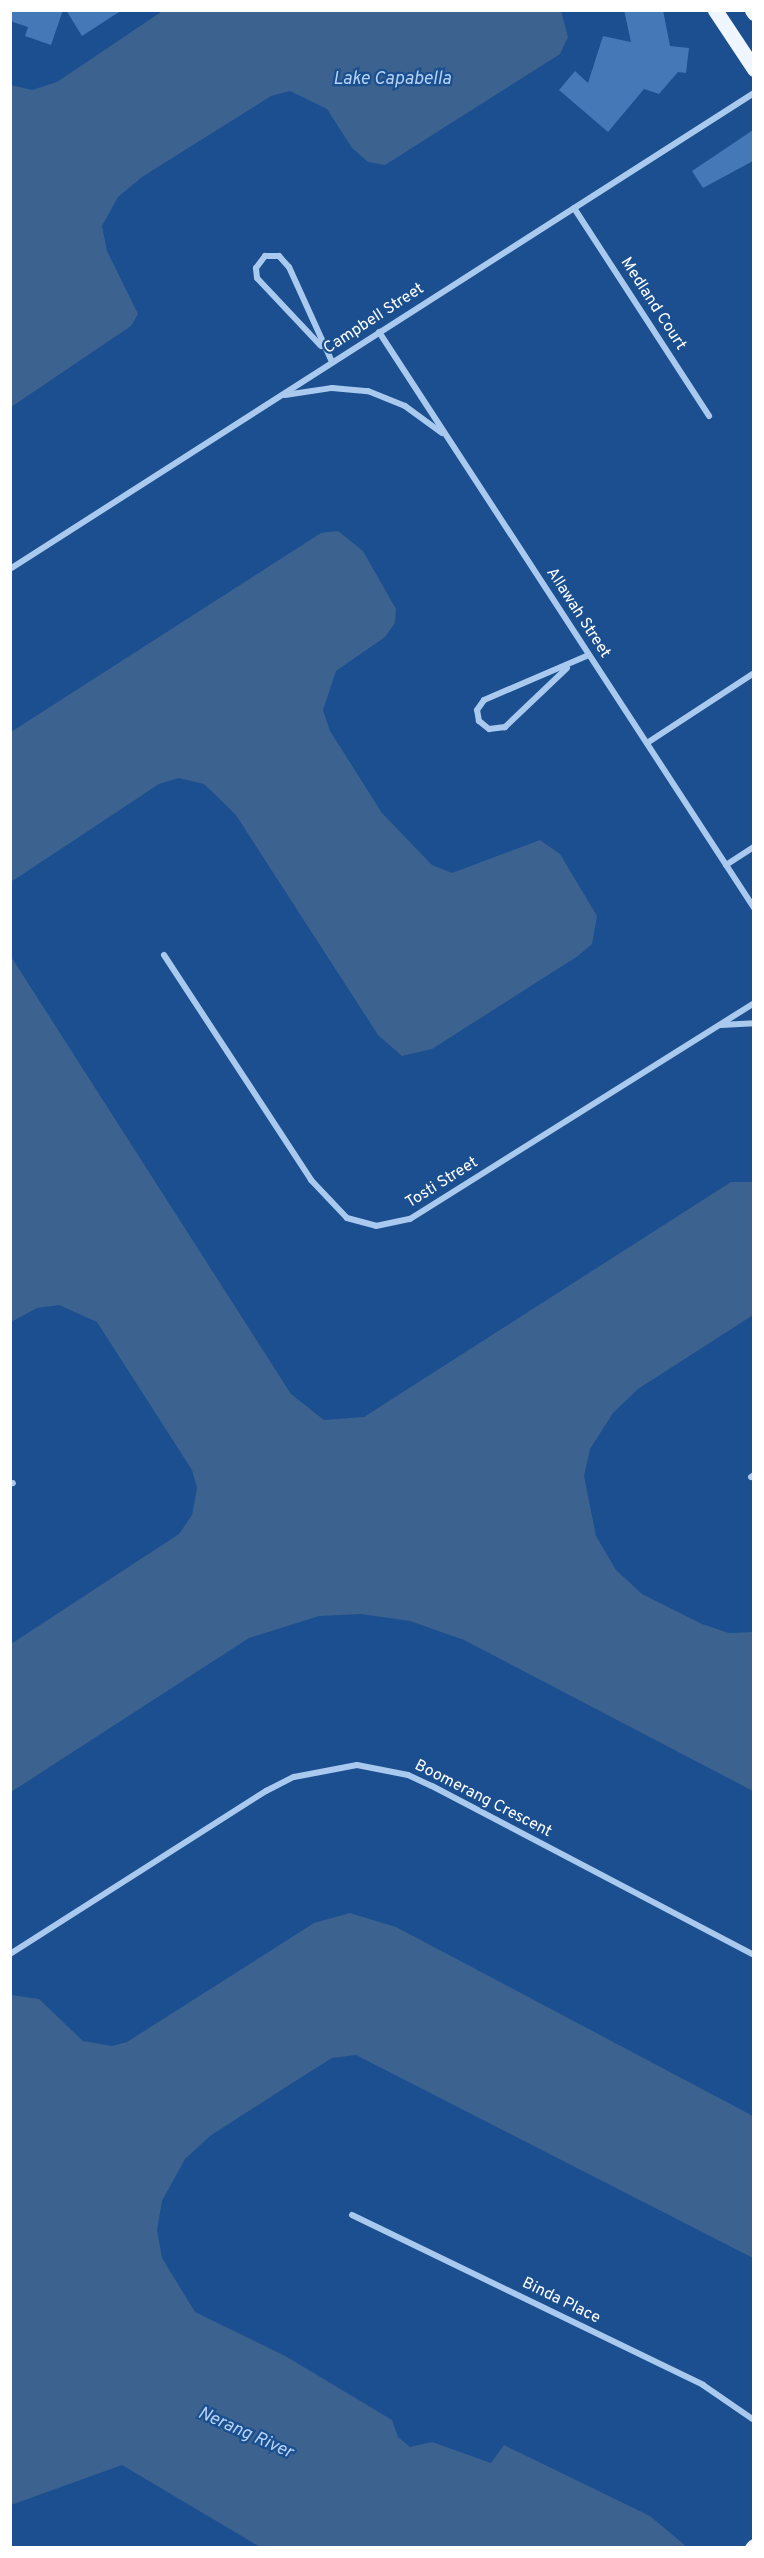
<!DOCTYPE html>
<html>
<head>
<meta charset="utf-8">
<style>
	body { margin:0 }
	#map { position:relative; width:764px; height:2558px; overflow:hidden; background:#1b4f8f; font-family:Overpass,sans-serif }
	div>[style] { position:absolute }
	.water>* { inset:0; background:#3c6290 }
	.building>* { inset:0; background:#4478b7 }
	.street>* { height:6px; margin:-3px; padding:0 3px; transform-origin:3px; border-radius:3px; background:#a9c9ee }
	.primary>* { height:15px; margin:-7.5px; padding:0 7.5px; transform-origin:7.5px; border-radius:7.5px; background:#f0f6ff }
	span { translate:-50% -50%; white-space:nowrap; text-align:center; line-height:1.15; -webkit-text-stroke:4.5px #1b4f8f; paint-order:stroke }
	.street-label { font-size:16px; color:#fff }
	.water-label { font-size:18px; color:#b5d3f5; font-style:italic }
	.frame { position:absolute; inset:0; border:12px solid #fff; pointer-events:none }
</style>
</head>
<body>
<div id="map">
	<div class="water">
		<div style="clip-path:polygon(164px 10px,561px 11px,568px 37px,560px 54px,385px 165px,368px 162px,352px 148px,327px 109px,290px 91px,271px 96px,142px 177px,118px 197px,102px 226px,107px 251px,138px 314px,131px 326px,11px 407px,11px 85px,32px 90px,57px 82px)"></div>
		<div style="clip-path:polygon(338px 531px,363px 551px,396px 609px,395px 623px,385px 637px,336px 671px,323px 710px,330px 731px,382px 813px,432px 865px,452px 873px,540px 840px,560px 854px,597px 916px,592px 944px,578px 956px,432px 1049px,402px 1056px,378px 1035px,236px 815px,204px 784px,179px 778px,159px 784px,11px 882px,11px 732px,321px 533px)"></div>
		<div style="clip-path:polygon(10px 955px,291px 1394px,324px 1420px,364px 1417px,731px 1182px,753px 1182px,753px 1315px,638px 1389px,613px 1413px,590px 1449px,584px 1476px,596px 1536px,616px 1570px,642px 1594px,702px 1624px,729px 1633px,753px 1632px,753px 1791px,464px 1640px,410px 1621px,361px 1614px,319px 1616px,249px 1638px,11px 1792px,11px 1644px,179px 1534px,192px 1515px,197px 1488px,192px 1470px,97px 1322px,59px 1305px,37px 1308px,11px 1322px)"></div>
		<div style="clip-path:polygon(350px 1913px,396px 1927px,753px 2116px,753px 2258px,356px 2055px,332px 2058px,300px 2078px,210px 2136px,185px 2159px,162px 2201px,157px 2230px,162px 2258px,195px 2312px,287px 2357px,392px 2420px,398px 2437px,410px 2447px,432px 2442px,491px 2463px,504px 2445px,650px 2516px,687px 2547px,260px 2547px,122px 2465px,11px 2505px,11px 1995px,39px 1999px,83px 2041px,112px 2046px,127px 2042px,314px 1923px)"></div>
	</div>
	<div class="building">
		<div style="clip-path:polygon(10px 10px,63px 10px,51px 45px,25px 36px,28px 27px,10px 21px)"></div>
		<div style="clip-path:polygon(66px 10px,122px 10px,82px 36px)"></div>
		<div style="clip-path:polygon(624px 10px,663px 10px,670px 46px,689px 48px,686px 73px,678px 72px,659px 94px,644px 89px,608px 132px,559px 90px,575px 71px,588px 83px,603px 36px,631px 42px)"></div>
		<div style="clip-path:polygon(753px 130px,753px 161px,703px 188px,692px 171px)"></div>
	</div>
	<div class="street">
		<div style="left:574px;top:208px;width:248px;rotate:57deg"></div>
		<div style="left:379px;top:332px;width:687px;rotate:56.93deg"></div>
		<div style="left:321px;top:346px;width:93px;rotate:-133.3deg"></div>
		<div style="left:257px;top:278px;width:10px;rotate:-96deg"></div>
		<div style="left:256px;top:268px;width:15px;rotate:-53deg"></div>
		<div style="left:265px;top:256px;width:14px"></div>
		<div style="left:279px;top:256px;width:15px;rotate:48deg"></div>
		<div style="left:289px;top:267px;width:104px;rotate:65.6deg"></div>
		<div style="left:285px;top:395px;width:48px;rotate:-8.5deg"></div>
		<div style="left:332px;top:388px;width:36px;rotate:5deg"></div>
		<div style="left:368px;top:391px;width:40px;rotate:22deg"></div>
		<div style="left:405px;top:406px;width:46px;rotate:36.1deg"></div>
		<div style="left:10px;top:569px;width:883px;rotate:-32.61deg"></div>
		<div style="left:567px;top:668px;width:86px;rotate:136.4deg"></div>
		<div style="left:505px;top:727px;width:16px;rotate:173deg"></div>
		<div style="left:489px;top:729px;width:13px;rotate:-141deg"></div>
		<div style="left:479px;top:721px;width:11px;rotate:-100deg"></div>
		<div style="left:477px;top:710px;width:12px;rotate:-55deg"></div>
		<div style="left:484px;top:700px;width:114px;rotate:-23.2deg"></div>
		<div style="left:647px;top:743px;width:128px;rotate:-33.2deg"></div>
		<div style="left:726px;top:865px;width:33px;rotate:-33deg"></div>
		<div style="left:164px;top:955px;width:269px;rotate:56.8deg"></div>
		<div style="left:311px;top:1180px;width:52px;rotate:46.5deg"></div>
		<div style="left:347px;top:1218px;width:30px;rotate:15deg"></div>
		<div style="left:376px;top:1226px;width:35px;rotate:-12deg"></div>
		<div style="left:410px;top:1219px;width:406px;rotate:-32.1deg"></div>
		<div style="left:721px;top:1025px;width:33px;rotate:-3deg"></div>
		<div style="left:751px;top:1477px;width:4px;rotate:-34deg"></div>
		<div style="left:10px;top:1484px;width:3px;rotate:-18deg"></div>
		<div style="left:10px;top:1954px;width:303px;rotate:-32.5deg"></div>
		<div style="left:266px;top:1791px;width:31px;rotate:-27deg"></div>
		<div style="left:294px;top:1777px;width:64px;rotate:-10.8deg"></div>
		<div style="left:357px;top:1765px;width:52px;rotate:11.1deg"></div>
		<div style="left:408px;top:1775px;width:26px;rotate:25deg"></div>
		<div style="left:432px;top:1786px;width:364px;rotate:27.7deg"></div>
		<div style="left:352px;top:2215px;width:390px;rotate:25.8deg"></div>
		<div style="left:703px;top:2385px;width:62px;rotate:34.5deg"></div>
	</div>
	<div class="primary">
		<div style="left:715px;top:10px;width:71px;rotate:56.5deg"></div>
		<div style="left:752px;top:10px;width:4px;rotate:56deg"></div>
		<div style="left:752px;top:2548px;width:3px;rotate:-45deg"></div>
	</div>
	<div class="street-label">
		<span style="left:653px;top:304px;rotate:57deg">Medland Court</span>
		<span style="left:374px;top:319px;rotate:-33deg">Campbell Street</span>
		<span style="left:578px;top:613px;rotate:57deg">Allawah Street</span>
		<span style="left:442px;top:1183px;rotate:-32deg">Tosti Street</span>
		<span style="left:483px;top:1799px;rotate:27deg">Boomerang Crescent</span>
		<span style="left:561px;top:2301px;rotate:26deg">Binda Place</span>
	</div>
	<div class="water-label">
		<span style="left:392px;top:80px">Lake Capabella</span>
		<span style="left:245px;top:2434px;rotate:24deg">Nerang River</span>
	</div>
	<div class="frame"></div>
</div>
</body>
</html>
